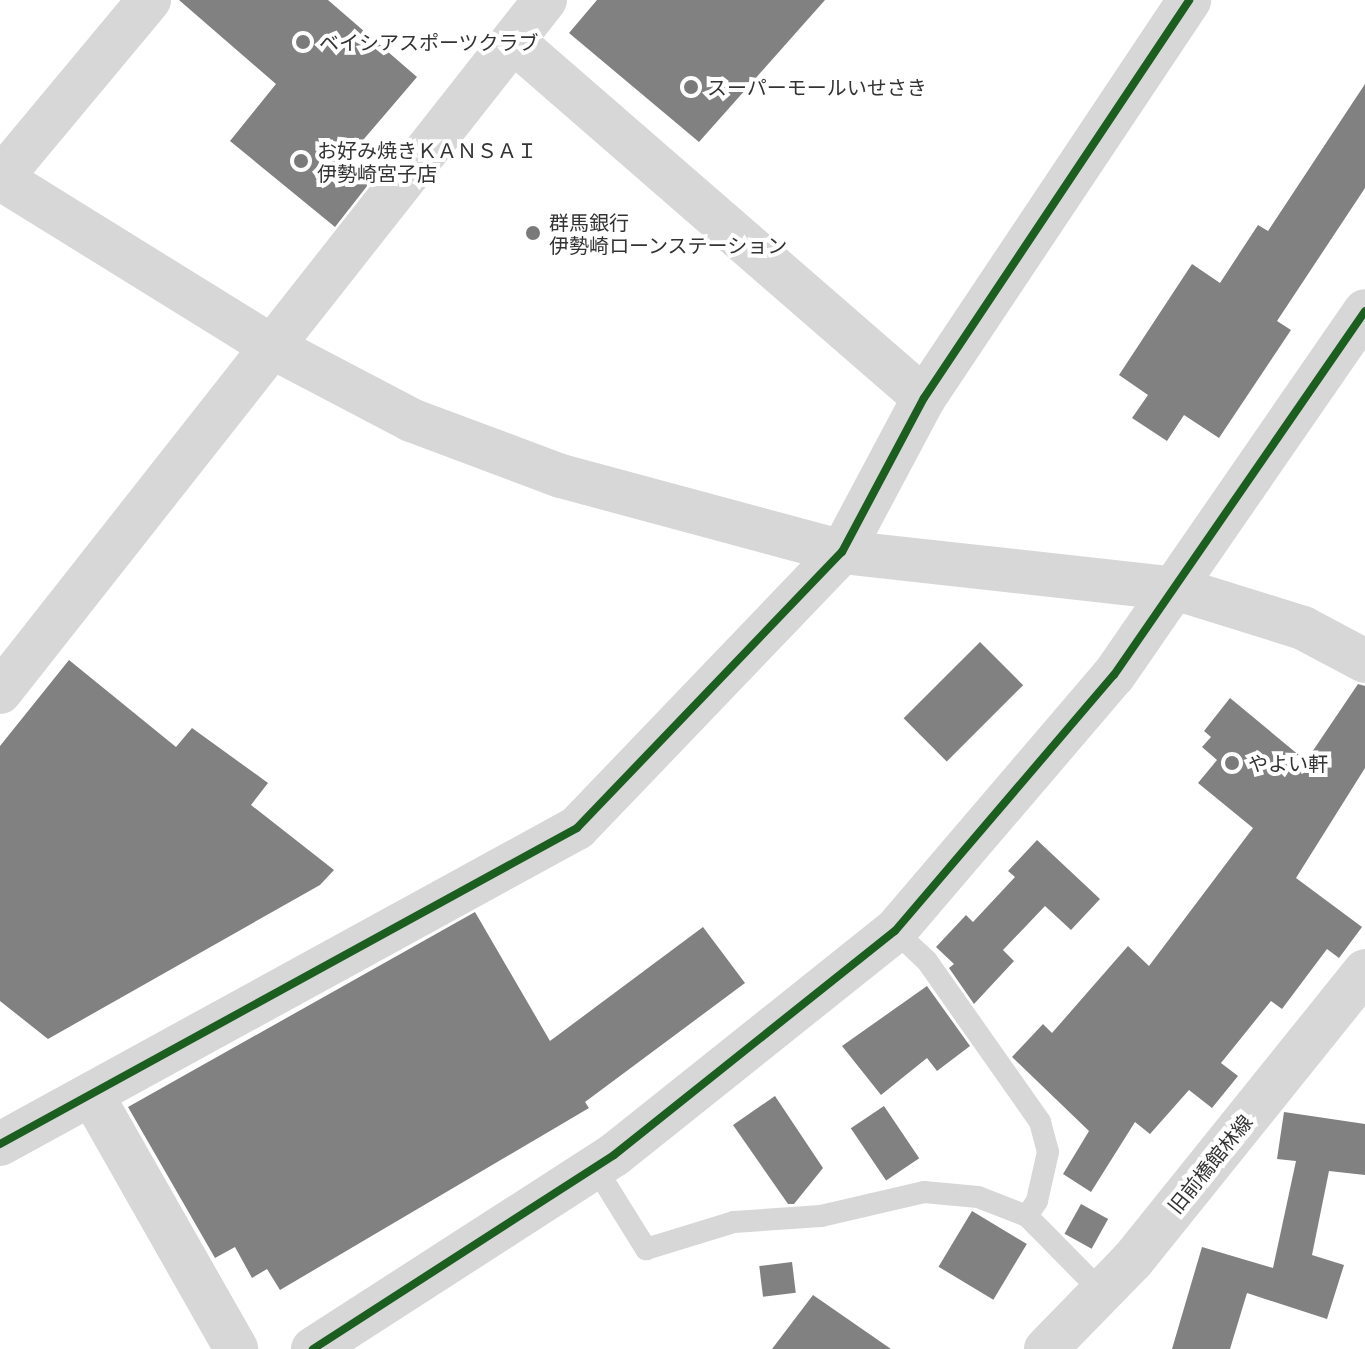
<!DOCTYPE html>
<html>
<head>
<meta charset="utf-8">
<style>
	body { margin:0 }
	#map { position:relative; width:1365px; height:1349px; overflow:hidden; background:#fff; font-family:"Noto Sans","Noto Sans JP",sans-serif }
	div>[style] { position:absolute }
	.building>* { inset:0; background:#818181; transform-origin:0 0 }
	.service>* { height:22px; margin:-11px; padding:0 11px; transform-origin:11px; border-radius:11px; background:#d7d7d7 }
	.minor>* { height:44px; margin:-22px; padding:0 22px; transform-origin:22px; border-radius:22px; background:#d7d7d7 }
	.tertiary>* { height:44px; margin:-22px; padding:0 22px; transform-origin:22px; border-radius:22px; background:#d7d7d7 }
	.cycleway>* { height:8px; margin:-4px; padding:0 4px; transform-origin:4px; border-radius:4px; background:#1b5e20 }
	.dots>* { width:22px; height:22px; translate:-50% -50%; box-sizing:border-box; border:4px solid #fff; border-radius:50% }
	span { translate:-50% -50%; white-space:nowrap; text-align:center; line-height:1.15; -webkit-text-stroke:8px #fff; paint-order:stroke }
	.poi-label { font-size:20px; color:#333 }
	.left { translate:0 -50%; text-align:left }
	.street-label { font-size:20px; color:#333 }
</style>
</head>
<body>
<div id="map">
	<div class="building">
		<div style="clip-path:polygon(179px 0,328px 0,417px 77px,346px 160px,371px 181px,335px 227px,230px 141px,276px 84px)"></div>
		<div style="clip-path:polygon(597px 0,825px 0,699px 142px,569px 33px)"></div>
		<div style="clip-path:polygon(1365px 84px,1365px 188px,1277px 321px,1291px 330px,1219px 438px,1184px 415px,1167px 441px,1132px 418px,1148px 395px,1119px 375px,1192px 264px,1220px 283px,1258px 225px,1268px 231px)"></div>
		<div style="left:980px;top:642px;width:61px;height:108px;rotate:45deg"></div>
		<div style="clip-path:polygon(69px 660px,176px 747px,192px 728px,268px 783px,251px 805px,334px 870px,320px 885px,48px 1039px,0 1001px,0 746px)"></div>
		<div style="clip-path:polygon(1358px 684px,1365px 686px,1365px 768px,1296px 878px,1362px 927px,1339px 958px,1327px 949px,1282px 1009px,1271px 1001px,1221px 1063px,1238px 1076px,1212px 1108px,1189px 1090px,1150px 1134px,1135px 1122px,1091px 1192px,1063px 1174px,1089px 1131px,1012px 1057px,1043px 1024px,1052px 1033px,1128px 946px,1149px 966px,1253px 828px,1198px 783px,1217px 760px,1202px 747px,1211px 737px,1204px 731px,1230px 698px,1306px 761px)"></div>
		<div style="clip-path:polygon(1037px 840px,1100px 899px,1071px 930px,1045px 906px,1003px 950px,1014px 961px,974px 1004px,949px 968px,954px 964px,936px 947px,966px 915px,973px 922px,1015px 877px,1008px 871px)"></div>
		<div style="clip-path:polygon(475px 912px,550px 1041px,703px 927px,745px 983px,585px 1102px,589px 1108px,280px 1290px,267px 1269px,252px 1278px,235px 1247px,215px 1258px,128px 1107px)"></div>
		<div style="clip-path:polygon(927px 986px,970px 1046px,937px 1071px,927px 1058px,881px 1095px,842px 1046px)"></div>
		<div style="clip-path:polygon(775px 1096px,823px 1168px,794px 1204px,788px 1204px,733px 1125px)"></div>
		<div style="left:884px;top:1106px;width:63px;height:40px;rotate:56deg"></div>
		<div style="clip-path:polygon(1284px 1112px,1365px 1124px,1365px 1175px,1329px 1171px,1312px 1255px,1344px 1265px,1327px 1319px,1247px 1293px,1230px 1349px,1172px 1349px,1202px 1247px,1273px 1268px,1296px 1161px,1277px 1159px)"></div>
		<div style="left:1081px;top:1204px;width:31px;height:34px;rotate:29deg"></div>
		<div style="left:972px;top:1211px;width:64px;height:65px;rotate:31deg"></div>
		<div style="left:792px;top:1262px;width:31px;height:33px;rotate:83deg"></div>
		<div style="clip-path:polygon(813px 1295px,891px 1349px,772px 1349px)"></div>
	</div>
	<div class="service">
		<div style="left:895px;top:931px;width:44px;rotate:43.2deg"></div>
		<div style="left:927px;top:961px;width:197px;rotate:54.9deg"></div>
		<div style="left:1040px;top:1122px;width:31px;rotate:75deg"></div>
		<div style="left:1048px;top:1152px;width:50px;rotate:102.7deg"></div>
		<div style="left:1037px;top:1201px;width:18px;rotate:124deg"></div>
		<div style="left:595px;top:1167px;width:97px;rotate:58.1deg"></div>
		<div style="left:646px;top:1249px;width:92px;rotate:-17.1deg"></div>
		<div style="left:734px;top:1222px;width:87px;rotate:-3.9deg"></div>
		<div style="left:821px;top:1216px;width:106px;rotate:-13.1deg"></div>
		<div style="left:924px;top:1192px;width:54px;rotate:5.3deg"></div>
		<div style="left:978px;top:1197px;width:53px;rotate:21.2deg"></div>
		<div style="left:1027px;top:1216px;width:107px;rotate:45.4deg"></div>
	</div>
	<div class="minor">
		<div style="left:513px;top:41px;width:544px;rotate:40.98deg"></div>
		<div style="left:0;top:179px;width:233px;rotate:-50.2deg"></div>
		<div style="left:0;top:692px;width:881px;rotate:-51.78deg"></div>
		<div style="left:92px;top:1095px;width:292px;rotate:60.4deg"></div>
		<div style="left:0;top:1144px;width:658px;rotate:-28.71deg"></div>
		<div style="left:577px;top:828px;width:383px;rotate:-46.2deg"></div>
		<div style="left:842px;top:552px;width:174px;rotate:-62deg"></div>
		<div style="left:924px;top:398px;width:478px;rotate:-56.3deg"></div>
	</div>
	<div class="tertiary">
		<div style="left:0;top:178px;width:322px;rotate:31.8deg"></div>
		<div style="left:274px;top:348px;width:155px;rotate:27.7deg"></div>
		<div style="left:411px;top:420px;width:160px;rotate:20.5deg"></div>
		<div style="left:561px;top:476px;width:291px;rotate:15.1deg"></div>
		<div style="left:842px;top:552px;width:338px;rotate:6.3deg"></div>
		<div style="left:1178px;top:589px;width:131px;rotate:17.3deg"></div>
		<div style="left:1303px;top:628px;width:70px;rotate:28deg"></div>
		<div style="left:313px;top:1349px;width:358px;rotate:-32.8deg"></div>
		<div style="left:614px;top:1155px;width:359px;rotate:-38.6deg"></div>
		<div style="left:895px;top:931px;width:337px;rotate:-49.5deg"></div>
		<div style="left:1114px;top:675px;width:442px;rotate:-55.4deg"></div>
		<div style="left:1046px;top:1349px;width:123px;rotate:-45.7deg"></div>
		<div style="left:1132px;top:1261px;width:372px;rotate:-51.2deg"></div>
	</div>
	<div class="cycleway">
		<div style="left:0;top:1144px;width:658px;rotate:-28.71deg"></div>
		<div style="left:577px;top:828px;width:383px;rotate:-46.2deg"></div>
		<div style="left:842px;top:552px;width:174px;rotate:-62deg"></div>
		<div style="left:924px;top:398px;width:478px;rotate:-56.3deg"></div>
		<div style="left:313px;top:1349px;width:358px;rotate:-32.8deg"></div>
		<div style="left:614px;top:1155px;width:359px;rotate:-38.6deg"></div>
		<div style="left:895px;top:931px;width:337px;rotate:-49.5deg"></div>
		<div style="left:1114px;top:675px;width:442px;rotate:-55.4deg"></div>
	</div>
	<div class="dots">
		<div style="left:303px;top:42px;background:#7a7a7a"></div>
		<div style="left:691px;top:87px;background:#7a7a7a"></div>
		<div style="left:301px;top:161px;background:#7a7a7a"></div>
		<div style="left:533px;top:233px;background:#7a7a7a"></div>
		<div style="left:1232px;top:763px;background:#7a7a7a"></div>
	</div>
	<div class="poi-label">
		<span class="left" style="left:319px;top:42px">ベイシアスポーツクラブ</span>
		<span class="left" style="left:707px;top:87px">スーパーモールいせさき</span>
		<span class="left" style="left:317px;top:162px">お好み焼きＫＡＮＳＡＩ<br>伊勢崎宮子店</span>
		<span class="left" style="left:549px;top:234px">群馬銀行<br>伊勢崎ローンステーション</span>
		<span class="left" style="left:1248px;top:763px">やよい軒</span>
	</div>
	<div class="street-label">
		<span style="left:1210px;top:1164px;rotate:-51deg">旧前橋館林線</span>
	</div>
</div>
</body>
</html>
